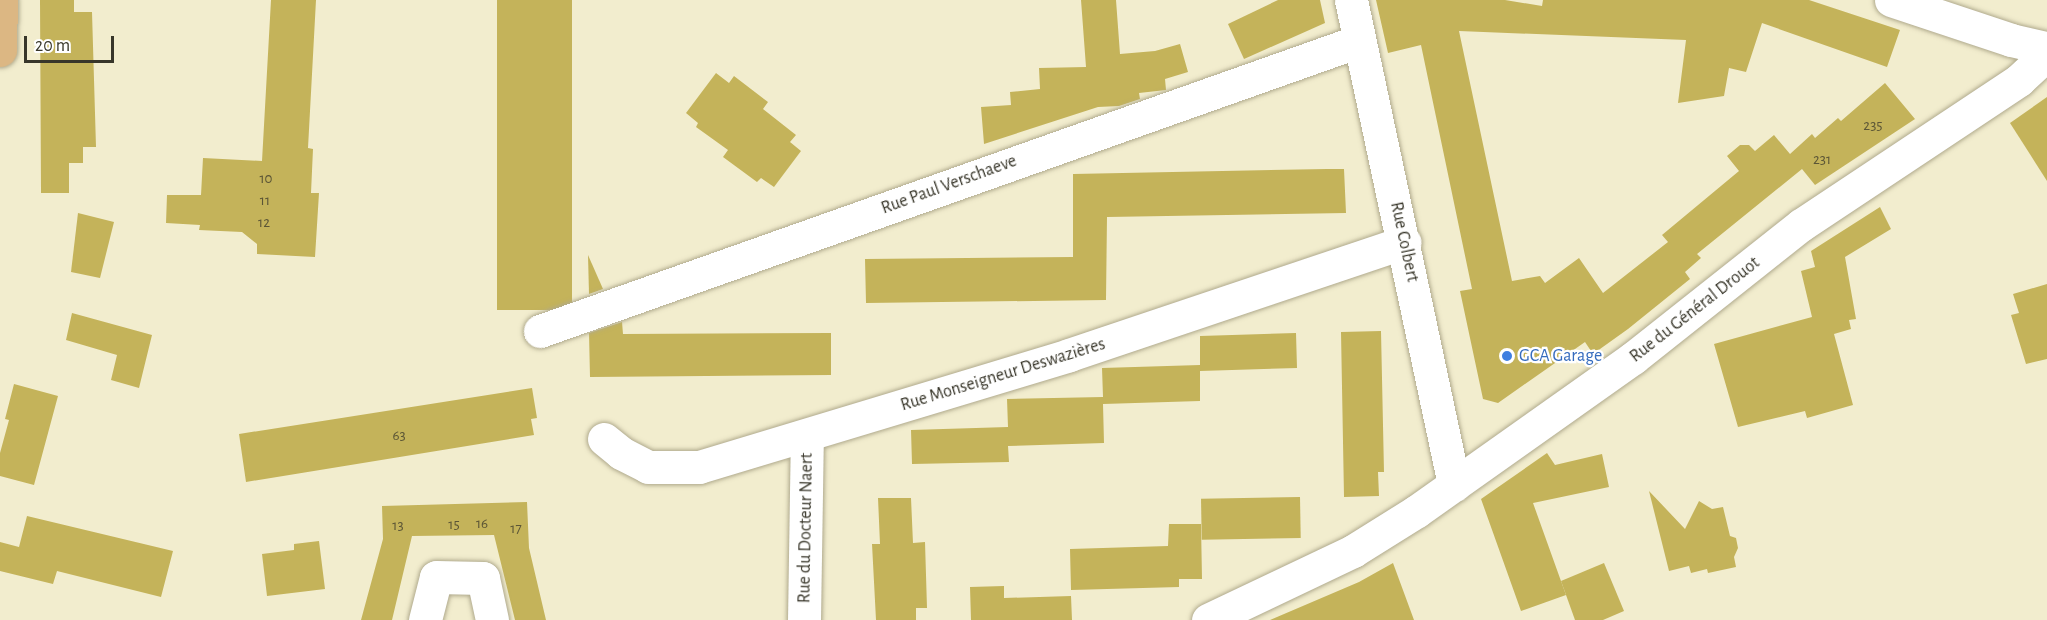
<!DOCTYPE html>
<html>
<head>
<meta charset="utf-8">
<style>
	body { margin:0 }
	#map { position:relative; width:2047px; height:620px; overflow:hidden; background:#f2edce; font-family:"Alegreya Sans",sans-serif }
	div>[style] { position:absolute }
	.building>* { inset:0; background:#c4b35a; transform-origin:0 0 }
	.roads { filter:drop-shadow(0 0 2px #b0aa8d) drop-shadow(0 0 2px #b0aa8d) }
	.street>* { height:33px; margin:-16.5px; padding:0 16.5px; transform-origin:16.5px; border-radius:16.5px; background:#fff }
	.secondary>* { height:33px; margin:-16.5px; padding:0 16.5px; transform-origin:16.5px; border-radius:16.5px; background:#fff }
	.primary>* { height:33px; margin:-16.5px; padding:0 16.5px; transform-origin:16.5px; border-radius:16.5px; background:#dcb783 }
	.dots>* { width:16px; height:16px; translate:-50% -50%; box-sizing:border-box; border:3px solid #fff; border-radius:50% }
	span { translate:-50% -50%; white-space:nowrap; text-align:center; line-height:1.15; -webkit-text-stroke:4.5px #fff; paint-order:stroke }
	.number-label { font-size:15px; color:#5b5536 }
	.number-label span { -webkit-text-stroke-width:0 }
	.street-label { font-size:18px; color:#38362a }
	.shop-label { font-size:18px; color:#366cbe }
	.left { translate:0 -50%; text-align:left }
	.scale { position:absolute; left:24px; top:36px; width:90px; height:27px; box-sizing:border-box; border:3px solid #38362a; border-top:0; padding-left:8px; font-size:18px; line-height:21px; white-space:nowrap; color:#38362a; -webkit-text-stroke:4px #fff; paint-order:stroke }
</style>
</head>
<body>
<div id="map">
	<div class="building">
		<div style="clip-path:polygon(40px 0,74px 0,74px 12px,92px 12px,96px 147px,83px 147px,83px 163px,69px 163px,69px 193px,41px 193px)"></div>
		<div style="clip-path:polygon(271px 0,316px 0,308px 148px,313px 149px,311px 193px,319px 193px,315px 257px,257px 254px,257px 244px,242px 232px,199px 230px,200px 225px,166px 223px,167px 195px,201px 195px,203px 158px,262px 161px)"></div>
		<div style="left:497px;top:0;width:75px;height:310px"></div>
		<div style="clip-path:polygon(1081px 0,1116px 0,1120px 54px,1155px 51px,1180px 44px,1188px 72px,1165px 79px,1166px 90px,1139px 93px,1140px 99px,1119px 106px,1098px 107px,984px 144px,981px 107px,1011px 105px,1010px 92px,1040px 89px,1039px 68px,1086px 67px)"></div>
		<div style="clip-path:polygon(1278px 0,1320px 0,1325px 23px,1244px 59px,1228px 24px)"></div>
		<div style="clip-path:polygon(1376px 0,1505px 0,1542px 6px,1543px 0,1809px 0,1900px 30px,1887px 67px,1762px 23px,1746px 72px,1729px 68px,1724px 96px,1678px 103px,1686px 40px,1459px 31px,1512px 281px,1540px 276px,1545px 283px,1579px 258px,1603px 293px,1668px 242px,1662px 235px,1739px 171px,1727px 156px,1740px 145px,1749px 145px,1755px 151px,1774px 135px,1790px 154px,1812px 134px,1815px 138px,1838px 118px,1841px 121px,1885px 83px,1915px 119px,1815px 185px,1802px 169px,1697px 254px,1701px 258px,1685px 272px,1690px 279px,1628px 329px,1593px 354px,1585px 342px,1498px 403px,1483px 399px,1460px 291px,1472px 289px,1421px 45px,1388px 53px)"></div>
		<div style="clip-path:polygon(716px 73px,729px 83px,734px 76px,768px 102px,763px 109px,796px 135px,790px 142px,801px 151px,774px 187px,761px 178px,757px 182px,723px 157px,728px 150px,696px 127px,698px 123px,686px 113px)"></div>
		<div style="clip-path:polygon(2047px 97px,2047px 181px,2010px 123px)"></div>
		<div style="clip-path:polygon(1327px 169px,1344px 169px,1346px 213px,1107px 217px,1106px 300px,866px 303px,865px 259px,1073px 257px,1073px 174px)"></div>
		<div style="clip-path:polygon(1880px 207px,1891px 229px,1845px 257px,1856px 319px,1849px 320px,1851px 329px,1834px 334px,1853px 405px,1807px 418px,1805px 411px,1738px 427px,1714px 344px,1812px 317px,1801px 271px,1815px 267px,1811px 251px)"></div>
		<div style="clip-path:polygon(78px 213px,114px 222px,100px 278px,71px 272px)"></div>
		<div style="clip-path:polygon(588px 255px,603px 289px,589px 294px)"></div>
		<div style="clip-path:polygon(2047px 284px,2047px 359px,2026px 364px,2011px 315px,2019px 313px,2013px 294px)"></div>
		<div style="clip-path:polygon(72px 313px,152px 335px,139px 388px,111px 380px,117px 355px,66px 340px)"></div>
		<div style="clip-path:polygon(622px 322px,623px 334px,831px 333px,831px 375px,590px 377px,589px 333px)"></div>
		<div style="clip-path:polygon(1381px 331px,1384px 472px,1378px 472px,1379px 496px,1344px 497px,1341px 332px)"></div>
		<div style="clip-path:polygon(1296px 333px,1297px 368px,1200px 371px,1200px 401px,1103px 404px,1104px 443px,1008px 446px,1009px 462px,912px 464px,911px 430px,1008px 427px,1007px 399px,1103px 397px,1102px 368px,1200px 365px,1200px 336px)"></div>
		<div style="clip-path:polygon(14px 384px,58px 396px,34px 485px,0 476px,0 453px,9px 420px,5px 419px)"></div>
		<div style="clip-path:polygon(532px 388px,537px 418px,531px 419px,534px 435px,246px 482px,239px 434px)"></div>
		<div style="clip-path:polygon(1547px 453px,1555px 465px,1602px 454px,1609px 487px,1533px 503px,1566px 595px,1521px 611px,1481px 499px)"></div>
		<div style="clip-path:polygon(1649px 491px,1685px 529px,1699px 501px,1712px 509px,1723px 507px,1730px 536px,1736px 538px,1738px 548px,1734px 557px,1736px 567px,1708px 573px,1707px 569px,1691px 573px,1689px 566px,1669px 571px)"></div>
		<div style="left:1300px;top:497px;width:41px;height:99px;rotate:89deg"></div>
		<div style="clip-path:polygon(878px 498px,911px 498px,913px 543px,925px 542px,927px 608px,916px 608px,916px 620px,876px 620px,872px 544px,880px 544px)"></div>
		<div style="clip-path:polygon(527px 502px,529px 548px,546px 620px,515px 620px,494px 535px,412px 536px,392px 620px,361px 620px,383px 539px,382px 506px)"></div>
		<div style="clip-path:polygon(27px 516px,173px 551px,161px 597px,57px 571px,53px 584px,0 571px,0 542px,19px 547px)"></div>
		<div style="clip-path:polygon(1169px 524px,1201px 524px,1202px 579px,1179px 579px,1179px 587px,1071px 590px,1070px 549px,1168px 546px)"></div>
		<div style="clip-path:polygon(319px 541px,325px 589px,267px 596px,262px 554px,294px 550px,294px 544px)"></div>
		<div style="clip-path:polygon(1393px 563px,1414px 620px,1270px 620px,1359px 582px)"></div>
		<div style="clip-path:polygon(1604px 563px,1624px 611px,1603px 620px,1575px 620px,1561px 581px)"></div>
		<div style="clip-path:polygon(1004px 586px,1004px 598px,1071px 596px,1072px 620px,971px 620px,970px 587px)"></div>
	</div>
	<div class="roads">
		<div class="street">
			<div style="left:1351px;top:0;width:496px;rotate:78deg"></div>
			<div style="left:540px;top:331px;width:869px;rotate:-19.5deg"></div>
			<div style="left:604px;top:439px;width:22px;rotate:39deg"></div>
			<div style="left:621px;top:453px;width:30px;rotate:27deg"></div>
			<div style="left:648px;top:467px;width:51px"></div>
			<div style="left:699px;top:467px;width:387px;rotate:-16.8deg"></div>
			<div style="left:1069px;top:355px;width:354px;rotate:-18.6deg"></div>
			<div style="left:425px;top:620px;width:44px;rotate:-75.7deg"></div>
			<div style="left:436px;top:577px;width:47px;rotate:1.2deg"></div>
			<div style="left:483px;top:578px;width:43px;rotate:77.9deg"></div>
			<div style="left:804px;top:620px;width:184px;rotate:-89.1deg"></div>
			<div style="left:1208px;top:620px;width:161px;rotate:-25.4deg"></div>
			<div style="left:1353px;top:551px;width:75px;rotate:-32deg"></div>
			<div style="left:1417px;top:511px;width:265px;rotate:-35.3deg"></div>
			<div style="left:1633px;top:358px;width:214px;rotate:-38.4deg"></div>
			<div style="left:1801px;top:225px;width:262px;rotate:-33.6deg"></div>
			<div style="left:2019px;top:80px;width:38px;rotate:-43deg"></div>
		</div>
		<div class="secondary">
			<div style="left:1891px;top:0;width:126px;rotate:18.4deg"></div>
			<div style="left:2011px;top:40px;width:37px;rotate:13deg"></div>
		</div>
		<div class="primary">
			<div style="left:0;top:50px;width:50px;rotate:-88.9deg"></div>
		</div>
	</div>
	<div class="dots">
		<div style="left:1507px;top:356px;background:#3f7fe0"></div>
	</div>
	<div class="number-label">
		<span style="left:1873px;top:126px">235</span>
		<span style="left:1822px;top:160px">231</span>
		<span style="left:266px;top:179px">10</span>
		<span style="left:265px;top:201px">11</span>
		<span style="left:264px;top:223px">12</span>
		<span style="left:399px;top:436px">63</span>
		<span style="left:482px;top:524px">16</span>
		<span style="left:454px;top:525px">15</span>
		<span style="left:398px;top:526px">13</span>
		<span style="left:516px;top:529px">17</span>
	</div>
	<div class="street-label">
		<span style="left:949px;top:185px;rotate:-20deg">Rue Paul Verschaeve</span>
		<span style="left:1404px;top:242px;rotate:78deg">Rue Colbert</span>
		<span style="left:1695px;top:310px;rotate:-38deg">Rue du Général Drouot</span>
		<span style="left:1003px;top:375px;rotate:-17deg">Rue Monseigneur Deswazières</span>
		<span style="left:806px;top:528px;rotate:-89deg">Rue du Docteur Naert</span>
	</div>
	<div class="shop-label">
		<span class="left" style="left:1519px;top:356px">GCA Garage</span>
	</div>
	<div class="scale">20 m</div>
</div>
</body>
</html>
